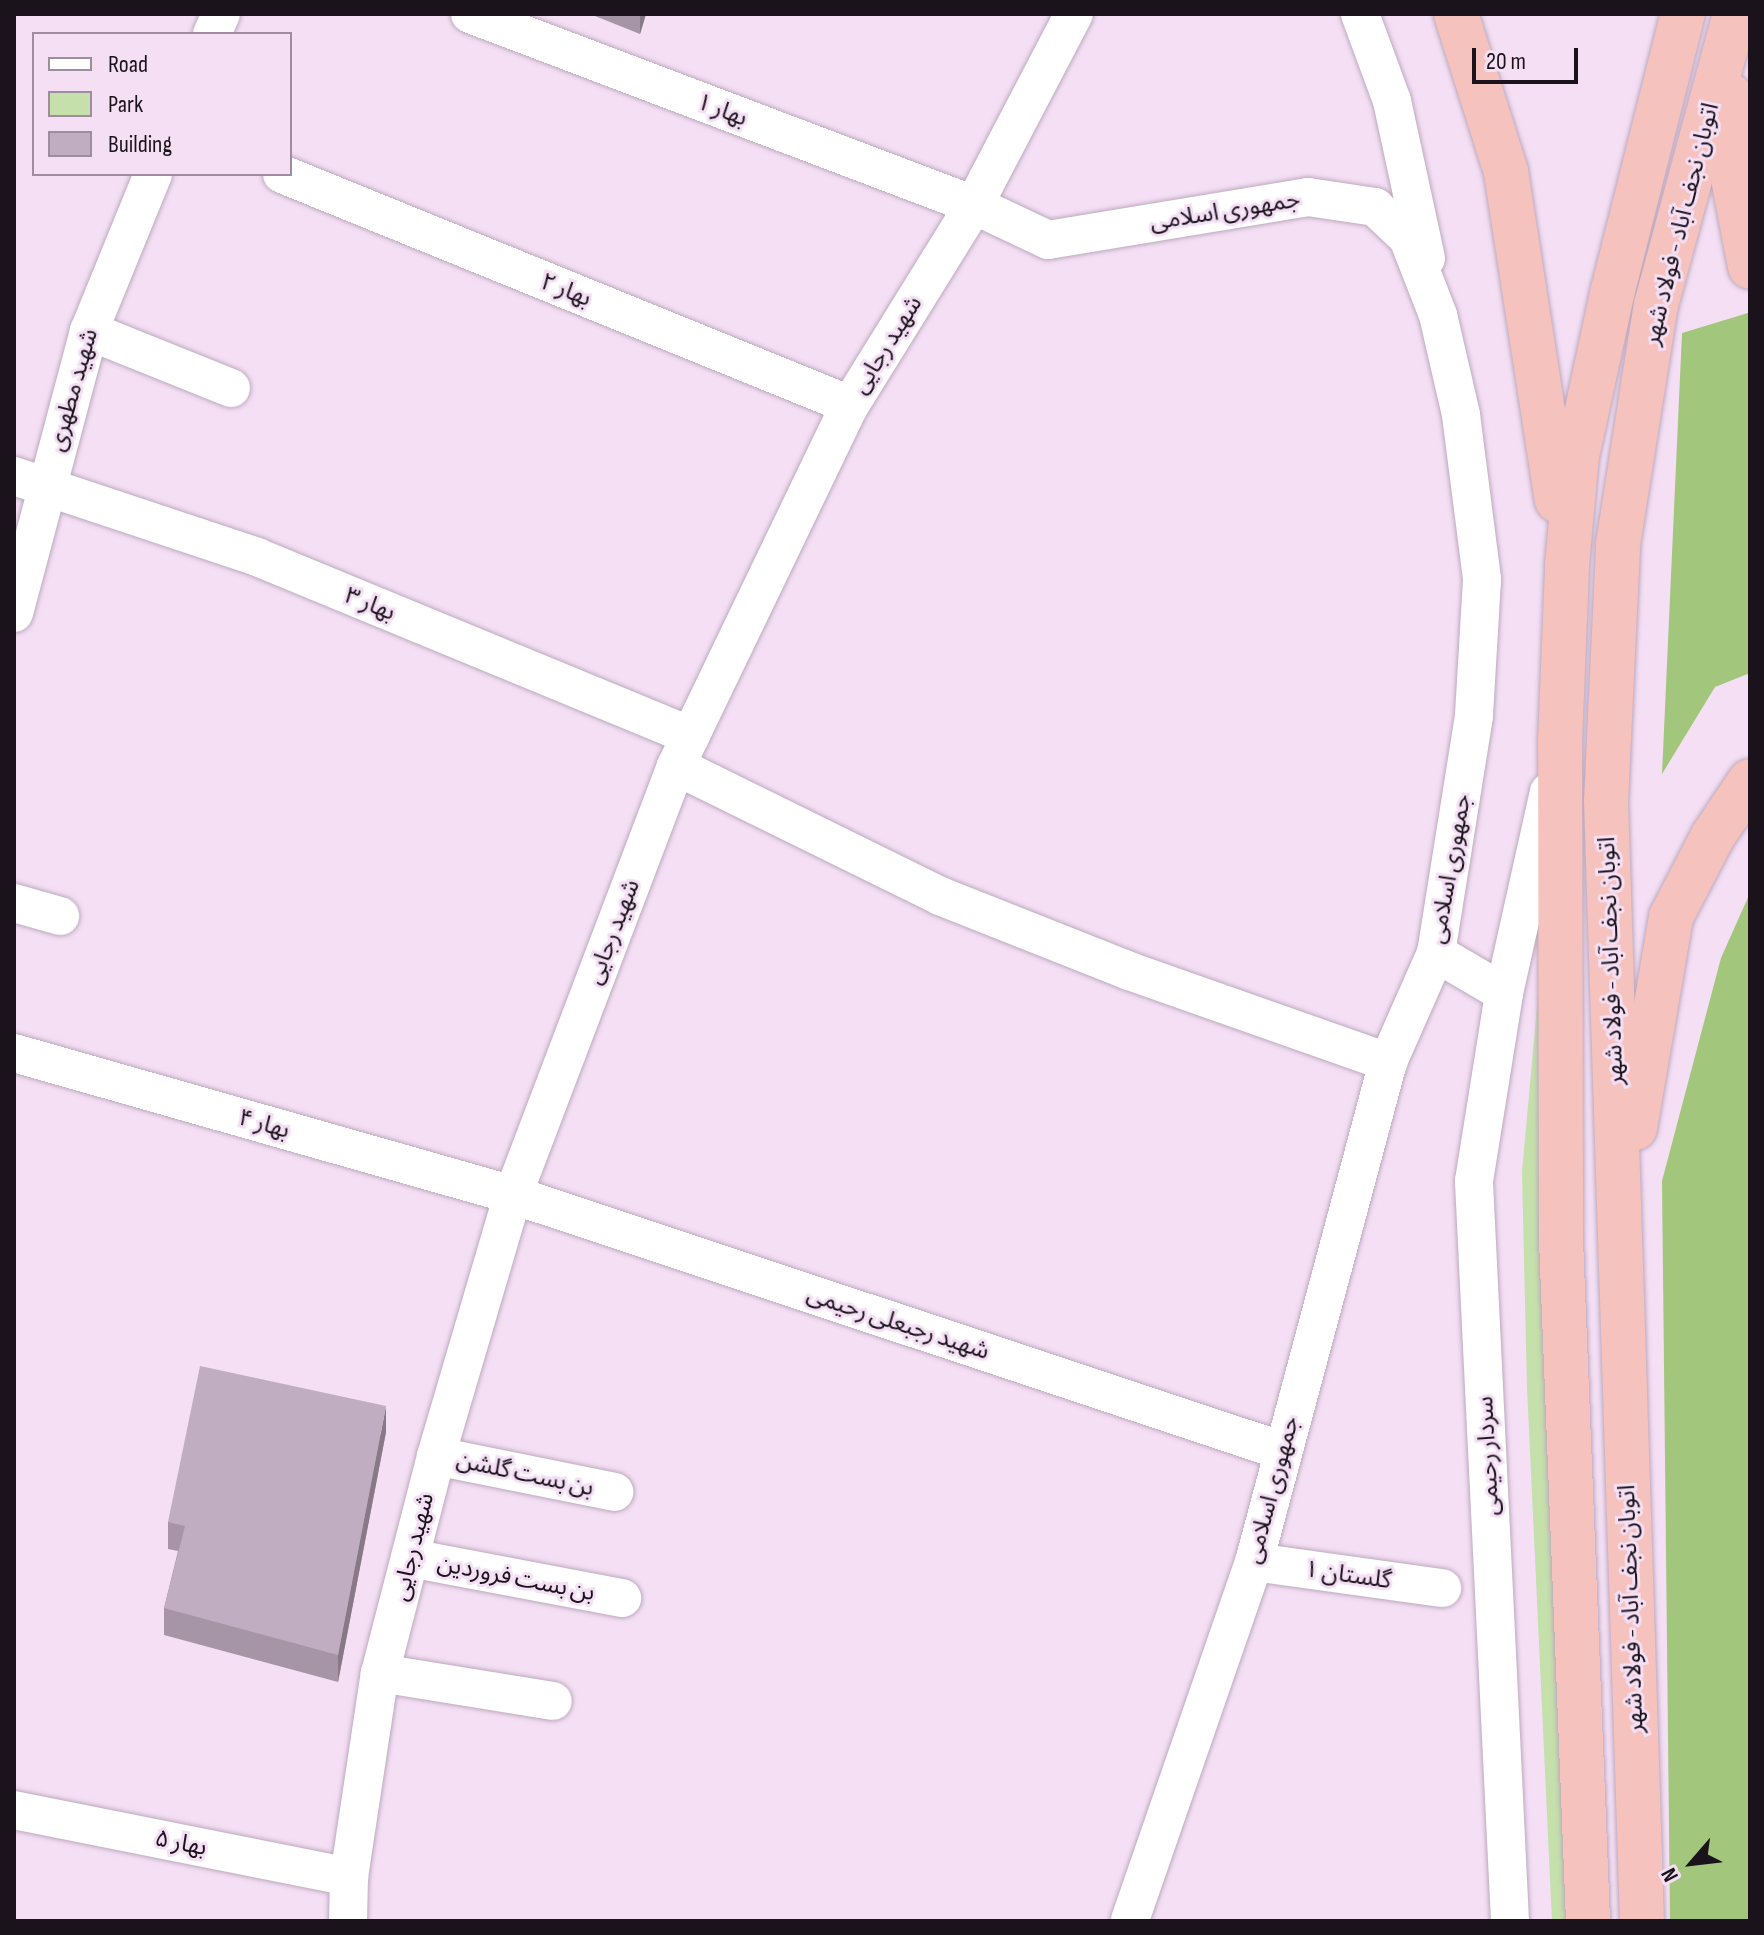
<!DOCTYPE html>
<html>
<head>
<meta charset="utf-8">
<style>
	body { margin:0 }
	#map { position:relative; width:1764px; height:1935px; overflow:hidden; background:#f4dff5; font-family:"Sofia Sans Condensed","Noto Sans Arabic",sans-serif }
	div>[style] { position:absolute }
	.green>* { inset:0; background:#c5e0aa }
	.forest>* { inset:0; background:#a2c67b }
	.roads { filter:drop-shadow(0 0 2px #bda9be) drop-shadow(0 0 2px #bda9be) }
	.minor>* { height:38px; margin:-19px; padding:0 19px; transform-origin:19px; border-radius:19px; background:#fff }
	.highway>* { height:44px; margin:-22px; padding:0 22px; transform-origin:22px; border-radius:22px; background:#f5c2bd }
	.wall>* { inset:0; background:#a695a7 }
	.shaded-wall>* { inset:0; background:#877988 }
	.building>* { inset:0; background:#c1adc2 }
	span { translate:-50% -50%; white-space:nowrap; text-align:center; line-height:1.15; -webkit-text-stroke:6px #f4dff5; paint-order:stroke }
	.street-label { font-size:24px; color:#1a131b }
	.frame { position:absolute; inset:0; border:16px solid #1a131b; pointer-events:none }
	.legend { position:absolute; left:32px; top:32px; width:260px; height:144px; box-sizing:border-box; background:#f4dff5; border:2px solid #9d8d9e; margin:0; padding:10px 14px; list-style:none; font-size:24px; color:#1a131b }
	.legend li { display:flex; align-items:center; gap:16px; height:40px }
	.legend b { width:40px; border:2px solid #9d8d9e }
	.north { position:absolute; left:1652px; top:1823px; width:80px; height:80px; -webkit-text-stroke:6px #f4dff5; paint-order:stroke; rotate:242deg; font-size:22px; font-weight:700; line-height:32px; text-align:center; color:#1a131b }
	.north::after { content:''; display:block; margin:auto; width:28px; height:36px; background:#1a131b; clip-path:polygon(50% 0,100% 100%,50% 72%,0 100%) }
	.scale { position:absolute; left:1472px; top:48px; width:106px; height:36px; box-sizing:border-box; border:4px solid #1a131b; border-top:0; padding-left:10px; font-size:24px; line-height:28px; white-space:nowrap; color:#1a131b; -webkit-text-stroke:6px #f4dff5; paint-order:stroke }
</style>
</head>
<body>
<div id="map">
	<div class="green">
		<div style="clip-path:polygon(1550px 991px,1576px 1921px,1552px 1921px,1527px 1387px,1522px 1172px,1538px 996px)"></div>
	</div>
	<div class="forest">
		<div style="clip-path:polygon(1748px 313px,1750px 673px,1715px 687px,1662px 774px,1682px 333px)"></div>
		<div style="clip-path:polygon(1750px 893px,1750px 1921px,1670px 1921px,1662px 1181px,1721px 958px)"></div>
	</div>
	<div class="roads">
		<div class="minor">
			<div style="left:470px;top:14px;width:539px;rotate:20.76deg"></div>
			<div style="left:974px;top:205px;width:82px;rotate:25.3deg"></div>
			<div style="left:1048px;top:240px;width:264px;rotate:-9.4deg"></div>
			<div style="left:1308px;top:197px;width:68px;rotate:8.5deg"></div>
			<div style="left:1375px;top:207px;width:45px;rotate:43.2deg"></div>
			<div style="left:1408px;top:238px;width:83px;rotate:68.7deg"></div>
			<div style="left:1438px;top:315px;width:103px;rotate:77deg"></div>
			<div style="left:1461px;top:415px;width:166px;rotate:82.7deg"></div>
			<div style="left:1482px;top:580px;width:136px;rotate:93.4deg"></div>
			<div style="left:1474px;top:716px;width:240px;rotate:99.1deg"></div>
			<div style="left:1436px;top:953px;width:119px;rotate:113.8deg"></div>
			<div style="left:1388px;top:1062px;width:518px;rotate:105deg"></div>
			<div style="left:1254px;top:1562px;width:380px;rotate:109.1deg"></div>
			<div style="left:1360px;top:14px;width:93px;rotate:69.8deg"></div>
			<div style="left:1392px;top:101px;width:161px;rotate:77.8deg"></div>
			<div style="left:212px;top:34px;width:22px;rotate:-66deg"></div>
			<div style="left:282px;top:174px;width:613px;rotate:22.13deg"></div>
			<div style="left:89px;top:331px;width:153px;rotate:21.9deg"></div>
			<div style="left:14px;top:476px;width:256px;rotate:18.4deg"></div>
			<div style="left:257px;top:557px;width:469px;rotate:22.4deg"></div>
			<div style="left:14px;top:613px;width:292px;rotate:-75.1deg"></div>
			<div style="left:89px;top:331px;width:170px;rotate:-67.8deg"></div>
			<div style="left:676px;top:766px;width:294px;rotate:26.2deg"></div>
			<div style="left:940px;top:896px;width:203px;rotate:21.6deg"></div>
			<div style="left:1129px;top:971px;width:275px;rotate:19.4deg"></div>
			<div style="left:14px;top:903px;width:48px;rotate:15.8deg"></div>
			<div style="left:1436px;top:953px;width:79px;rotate:30.5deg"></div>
			<div style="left:14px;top:1053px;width:519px;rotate:15.88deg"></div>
			<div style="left:513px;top:1195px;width:811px;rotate:18.39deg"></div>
			<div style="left:436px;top:1456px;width:182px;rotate:11.4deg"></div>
			<div style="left:410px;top:1558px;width:216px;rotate:10.7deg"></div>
			<div style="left:1254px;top:1562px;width:190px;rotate:7.9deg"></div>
			<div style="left:380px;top:1673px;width:175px;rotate:9.2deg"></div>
			<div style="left:14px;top:1810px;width:342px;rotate:11.3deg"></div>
			<div style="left:348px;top:1921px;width:44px;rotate:-88.7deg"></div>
			<div style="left:349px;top:1877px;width:206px;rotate:-81.4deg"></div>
			<div style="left:380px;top:1673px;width:224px;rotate:-75.5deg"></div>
			<div style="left:436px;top:1456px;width:272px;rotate:-73.6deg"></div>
			<div style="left:513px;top:1195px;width:459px;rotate:-69.2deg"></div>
			<div style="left:676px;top:766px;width:401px;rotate:-64.3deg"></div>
			<div style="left:850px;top:405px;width:235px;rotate:-58.2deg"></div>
			<div style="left:974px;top:205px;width:216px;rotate:-62.4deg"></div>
			<div style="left:1510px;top:1921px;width:741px;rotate:-92.79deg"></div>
			<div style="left:1474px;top:1181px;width:190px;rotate:-80.9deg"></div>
			<div style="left:1504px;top:993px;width:206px;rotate:-77.4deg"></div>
		</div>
		<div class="highway">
			<div style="left:1456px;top:14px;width:166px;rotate:72.4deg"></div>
			<div style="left:1506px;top:172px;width:332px;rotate:81.2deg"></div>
			<div style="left:1731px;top:96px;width:46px;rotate:96.2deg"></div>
			<div style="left:1726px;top:142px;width:127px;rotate:79.1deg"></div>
			<div style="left:1635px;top:1128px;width:214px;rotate:-80.3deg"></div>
			<div style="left:1671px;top:917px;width:91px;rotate:-62.6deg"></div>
			<div style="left:1713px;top:836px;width:66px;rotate:-56.1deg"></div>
			<div style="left:1588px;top:1921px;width:683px;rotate:-92.27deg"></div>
			<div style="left:1561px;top:1239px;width:496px;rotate:-90.1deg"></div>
			<div style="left:1560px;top:743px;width:178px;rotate:-87.7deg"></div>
			<div style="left:1567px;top:565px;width:109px;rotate:-84.8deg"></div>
			<div style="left:1577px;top:456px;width:170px;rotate:-77.8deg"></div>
			<div style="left:1613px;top:290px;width:285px;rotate:-75.8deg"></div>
			<div style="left:1642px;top:1921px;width:1120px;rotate:-91.84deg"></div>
			<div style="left:1606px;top:802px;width:258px;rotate:-87.3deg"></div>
			<div style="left:1618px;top:544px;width:242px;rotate:-81deg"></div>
			<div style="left:1656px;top:305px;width:302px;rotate:-74.8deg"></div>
		</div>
	</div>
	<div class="wall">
		<div style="clip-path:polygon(590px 14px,646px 14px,640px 34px)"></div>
		<div style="clip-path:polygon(386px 1432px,338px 1682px,164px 1635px,164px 1608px,178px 1551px,168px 1549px,168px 1522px)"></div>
	</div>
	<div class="shaded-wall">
		<div style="clip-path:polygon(640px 14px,646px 14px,640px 34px)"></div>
		<div style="clip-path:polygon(386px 1406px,386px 1432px,338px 1682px,338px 1655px)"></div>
	</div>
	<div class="building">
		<div style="clip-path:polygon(200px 1366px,386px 1406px,338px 1655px,164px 1608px,185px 1526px,168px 1522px)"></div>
	</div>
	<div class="street-label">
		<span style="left:722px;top:110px;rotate:21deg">بهار ۱</span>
		<span style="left:1225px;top:211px;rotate:-9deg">جمهوری اسلامی</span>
		<span style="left:1681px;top:224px;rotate:-76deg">اتوبان نجف آباد - فولاد شهر</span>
		<span style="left:566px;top:290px;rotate:22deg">بهار ۲</span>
		<span style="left:887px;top:345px;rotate:-58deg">شهید رجایی</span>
		<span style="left:73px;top:390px;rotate:-74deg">شهید مطهری</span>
		<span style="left:370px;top:604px;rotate:22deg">بهار ۳</span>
		<span style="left:1450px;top:869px;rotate:-80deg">جمهوری اسلامی</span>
		<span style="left:613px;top:932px;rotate:-69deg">شهید رجایی</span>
		<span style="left:1611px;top:961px;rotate:-92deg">اتوبان نجف آباد - فولاد شهر</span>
		<span style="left:264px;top:1124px;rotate:16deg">بهار ۴</span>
		<span style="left:898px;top:1323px;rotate:18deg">شهید رجبعلی رحیمی</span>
		<span style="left:1488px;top:1456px;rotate:-93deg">سردار رحیمی</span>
		<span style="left:525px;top:1474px;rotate:12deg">بن بست گلشن</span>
		<span style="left:1272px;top:1490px;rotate:-75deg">جمهوری اسلامی</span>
		<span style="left:413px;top:1547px;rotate:-76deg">شهید رجایی</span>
		<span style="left:1348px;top:1575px;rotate:8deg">گلستان ۱</span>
		<span style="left:516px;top:1578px;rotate:11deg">بن بست فروردین</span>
		<span style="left:1631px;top:1609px;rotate:-92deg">اتوبان نجف آباد - فولاد شهر</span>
		<span style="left:181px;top:1843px;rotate:11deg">بهار ۵</span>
	</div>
	<div class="frame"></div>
	<ul class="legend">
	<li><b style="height:10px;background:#fff"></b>Road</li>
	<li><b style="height:22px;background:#c5e0aa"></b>Park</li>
	<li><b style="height:22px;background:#c1adc2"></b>Building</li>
	</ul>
	<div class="north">N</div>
	<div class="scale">20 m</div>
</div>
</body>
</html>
